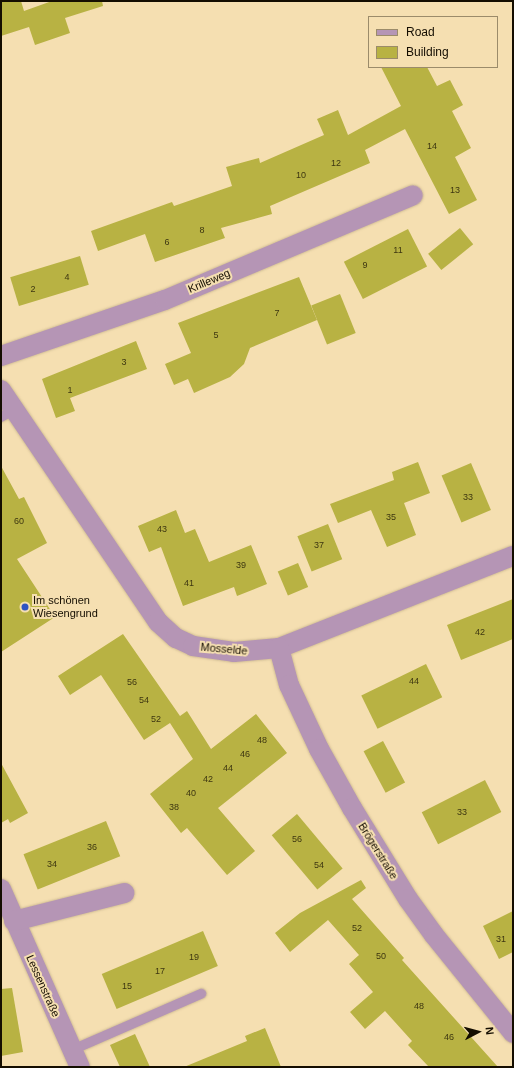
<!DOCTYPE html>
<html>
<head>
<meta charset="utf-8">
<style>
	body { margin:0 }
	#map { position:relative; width:514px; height:1068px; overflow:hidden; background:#f5dfb1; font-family:Arial,sans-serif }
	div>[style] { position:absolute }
	.building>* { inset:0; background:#b8b243; transform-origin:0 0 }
	.roads { filter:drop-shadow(0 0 1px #d1bd95) drop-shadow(0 0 1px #d1bd95) }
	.lane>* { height:10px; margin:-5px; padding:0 5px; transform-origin:5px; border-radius:5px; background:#b595b5 }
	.street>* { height:20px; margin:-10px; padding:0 10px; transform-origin:10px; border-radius:10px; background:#b595b5 }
	.dots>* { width:11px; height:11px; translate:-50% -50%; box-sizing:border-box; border:2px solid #f5dfb1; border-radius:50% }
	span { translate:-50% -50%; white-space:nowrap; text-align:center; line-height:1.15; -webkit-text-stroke:4px #f5dfb1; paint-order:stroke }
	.number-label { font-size:9px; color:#3d3611 }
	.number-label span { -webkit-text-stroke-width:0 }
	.street-label { font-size:11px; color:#140d00 }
	.poi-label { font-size:11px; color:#140d00 }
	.left { translate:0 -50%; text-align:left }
	.frame { position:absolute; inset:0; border:2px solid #140d00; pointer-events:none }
	.legend { position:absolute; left:368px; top:16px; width:130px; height:52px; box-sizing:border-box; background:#f5dfb1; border:1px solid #9b8b6a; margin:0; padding:5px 7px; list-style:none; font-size:12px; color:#140d00 }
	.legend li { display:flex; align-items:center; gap:8px; height:20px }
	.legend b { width:20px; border:1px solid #9b8b6a }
	.north { position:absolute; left:458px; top:1012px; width:40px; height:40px; -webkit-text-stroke:3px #f5dfb1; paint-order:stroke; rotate:84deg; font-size:11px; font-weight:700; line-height:16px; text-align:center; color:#140d00 }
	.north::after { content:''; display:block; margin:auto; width:14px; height:18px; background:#140d00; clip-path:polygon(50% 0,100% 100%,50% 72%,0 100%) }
</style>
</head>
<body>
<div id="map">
	<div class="building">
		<div style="clip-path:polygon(1px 1px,21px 1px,24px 11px,52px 1px,102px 1px,103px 6px,65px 18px,70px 33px,35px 45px,29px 27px,1px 36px)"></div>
		<div style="clip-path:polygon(381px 67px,427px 67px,437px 86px,450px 80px,463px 105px,452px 111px,471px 148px,455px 157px,477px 200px,449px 214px,405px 129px,365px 150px,370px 163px,270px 206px,272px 214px,221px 228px,225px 238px,155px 262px,145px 234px,98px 251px,91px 231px,172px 202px,174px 206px,232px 186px,226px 167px,259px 158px,260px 163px,324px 135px,317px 119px,338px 110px,348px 135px,401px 106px)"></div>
		<div style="left:460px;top:228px;width:21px;height:41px;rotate:51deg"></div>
		<div style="left:408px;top:229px;width:42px;height:72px;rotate:63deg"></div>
		<div style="left:80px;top:256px;width:30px;height:73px;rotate:73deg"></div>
		<div style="clip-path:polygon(299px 277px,317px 320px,250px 348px,244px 364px,230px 377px,194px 393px,188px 379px,174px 385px,165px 364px,191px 353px,178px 323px)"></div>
		<div style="left:340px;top:294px;width:42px;height:31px;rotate:68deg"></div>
		<div style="clip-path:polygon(136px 341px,147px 369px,70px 398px,75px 411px,56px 418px,42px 379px)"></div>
		<div style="clip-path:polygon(418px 462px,430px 493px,404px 503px,416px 535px,387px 547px,371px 510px,338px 523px,330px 504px,394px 480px,392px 472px)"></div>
		<div style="left:471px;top:463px;width:51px;height:32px;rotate:67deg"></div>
		<div style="clip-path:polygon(1px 466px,19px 499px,24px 497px,47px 543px,17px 559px,55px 617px,1px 652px)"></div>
		<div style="clip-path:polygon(176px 510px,185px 533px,195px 529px,209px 562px,251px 545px,267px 584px,237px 596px,234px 587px,183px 606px,161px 547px,149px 552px,138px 526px)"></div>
		<div style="left:328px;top:524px;width:38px;height:33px;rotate:68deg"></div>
		<div style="left:298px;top:563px;width:26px;height:22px;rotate:67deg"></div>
		<div style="clip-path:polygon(513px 599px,513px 639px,461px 660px,447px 625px)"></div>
		<div style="clip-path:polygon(123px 634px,180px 716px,187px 711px,211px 749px,256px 714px,287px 753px,218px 808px,255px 851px,227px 875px,187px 828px,181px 833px,150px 794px,193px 759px,170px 723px,144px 740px,101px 675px,70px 695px,58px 676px)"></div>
		<div style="left:426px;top:664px;width:37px;height:72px;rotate:64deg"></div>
		<div style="left:383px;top:741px;width:47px;height:22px;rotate:62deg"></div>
		<div style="clip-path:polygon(1px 763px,28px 813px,10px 823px,8px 819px,1px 823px)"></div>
		<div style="left:485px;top:780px;width:36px;height:71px;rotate:63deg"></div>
		<div style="left:297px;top:814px;width:71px;height:33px;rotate:50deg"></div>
		<div style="left:106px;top:821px;width:38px;height:89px;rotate:68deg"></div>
		<div style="clip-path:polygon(361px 880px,366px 888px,352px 899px,404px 958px,402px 960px,498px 1067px,429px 1067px,408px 1045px,412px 1041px,385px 1011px,365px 1029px,350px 1012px,373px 992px,349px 964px,359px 955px,328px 920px,290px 952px,275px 933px,300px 913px)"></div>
		<div style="clip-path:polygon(513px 911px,513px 952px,499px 959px,483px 926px)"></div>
		<div style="left:203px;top:931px;width:38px;height:110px;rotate:67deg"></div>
		<div style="clip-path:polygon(12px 988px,23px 1052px,1px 1056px,1px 989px)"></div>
		<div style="clip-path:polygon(265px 1028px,281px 1067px,184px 1067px,247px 1041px,245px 1036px)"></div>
		<div style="clip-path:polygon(135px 1034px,150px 1067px,120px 1067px,110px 1045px)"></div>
	</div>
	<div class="roads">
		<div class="lane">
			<div style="left:1px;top:417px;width:14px;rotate:-30deg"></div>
			<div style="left:72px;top:1050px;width:141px;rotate:-23.5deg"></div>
		</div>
		<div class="street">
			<div style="left:1px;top:356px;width:173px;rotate:-18.9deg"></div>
			<div style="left:165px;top:300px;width:269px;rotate:-22.9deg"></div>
			<div style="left:1px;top:390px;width:280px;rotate:55.9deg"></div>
			<div style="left:158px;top:622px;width:24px;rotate:42deg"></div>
			<div style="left:176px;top:638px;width:19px;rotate:25deg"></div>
			<div style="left:193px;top:646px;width:41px;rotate:8.3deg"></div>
			<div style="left:234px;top:652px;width:45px;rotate:-5.1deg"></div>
			<div style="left:279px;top:648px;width:251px;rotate:-21.5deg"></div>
			<div style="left:279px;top:648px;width:38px;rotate:75deg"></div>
			<div style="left:289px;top:685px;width:71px;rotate:64.9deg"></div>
			<div style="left:319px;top:749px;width:68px;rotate:60.8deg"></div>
			<div style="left:352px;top:808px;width:107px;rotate:58.4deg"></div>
			<div style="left:408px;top:899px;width:44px;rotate:54.2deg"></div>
			<div style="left:434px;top:935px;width:126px;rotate:51.1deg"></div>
			<div style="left:1px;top:889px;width:195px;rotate:66.1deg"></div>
			<div style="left:14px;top:921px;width:114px;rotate:-14.2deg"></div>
		</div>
	</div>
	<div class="dots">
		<div style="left:25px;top:607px;background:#2e53c3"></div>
	</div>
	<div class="number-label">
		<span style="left:432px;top:146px">14</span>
		<span style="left:336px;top:163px">12</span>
		<span style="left:301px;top:175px">10</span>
		<span style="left:455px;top:190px">13</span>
		<span style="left:202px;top:230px">8</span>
		<span style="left:167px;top:242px">6</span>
		<span style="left:398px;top:250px">11</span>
		<span style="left:365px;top:265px">9</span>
		<span style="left:67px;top:277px">4</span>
		<span style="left:33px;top:289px">2</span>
		<span style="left:277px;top:313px">7</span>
		<span style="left:216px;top:335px">5</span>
		<span style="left:124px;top:362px">3</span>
		<span style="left:70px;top:390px">1</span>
		<span style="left:468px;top:497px">33</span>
		<span style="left:391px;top:517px">35</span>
		<span style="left:19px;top:521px">60</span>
		<span style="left:162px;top:529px">43</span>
		<span style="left:319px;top:545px">37</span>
		<span style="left:241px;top:565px">39</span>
		<span style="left:189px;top:583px">41</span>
		<span style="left:480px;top:632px">42</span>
		<span style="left:414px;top:681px">44</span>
		<span style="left:132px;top:682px">56</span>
		<span style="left:144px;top:700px">54</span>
		<span style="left:156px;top:719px">52</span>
		<span style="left:262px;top:740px">48</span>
		<span style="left:245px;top:754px">46</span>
		<span style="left:228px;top:768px">44</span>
		<span style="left:208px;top:779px">42</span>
		<span style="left:191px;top:793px">40</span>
		<span style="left:174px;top:807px">38</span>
		<span style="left:462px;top:812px">33</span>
		<span style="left:297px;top:839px">56</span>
		<span style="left:92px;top:847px">36</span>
		<span style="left:52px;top:864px">34</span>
		<span style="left:319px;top:865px">54</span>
		<span style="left:357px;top:928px">52</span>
		<span style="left:501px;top:939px">31</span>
		<span style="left:381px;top:956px">50</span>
		<span style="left:194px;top:957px">19</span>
		<span style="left:160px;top:971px">17</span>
		<span style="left:127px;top:986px">15</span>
		<span style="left:419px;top:1006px">48</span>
		<span style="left:449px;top:1037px">46</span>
	</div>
	<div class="street-label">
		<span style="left:209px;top:281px;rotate:-23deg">Krilleweg</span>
		<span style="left:224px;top:649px;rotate:5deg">Mosselde</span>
		<span style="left:378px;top:851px;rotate:58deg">Brögerstraße</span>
		<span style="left:43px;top:986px;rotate:66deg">Lessenstraße</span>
	</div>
	<div class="poi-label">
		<span class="left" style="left:33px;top:607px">Im schönen<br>Wiesengrund</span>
	</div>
	<div class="frame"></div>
	<ul class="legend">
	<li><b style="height:5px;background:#b595b5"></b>Road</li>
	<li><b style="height:11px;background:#b8b243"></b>Building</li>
	</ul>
	<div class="north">N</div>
</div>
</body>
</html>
